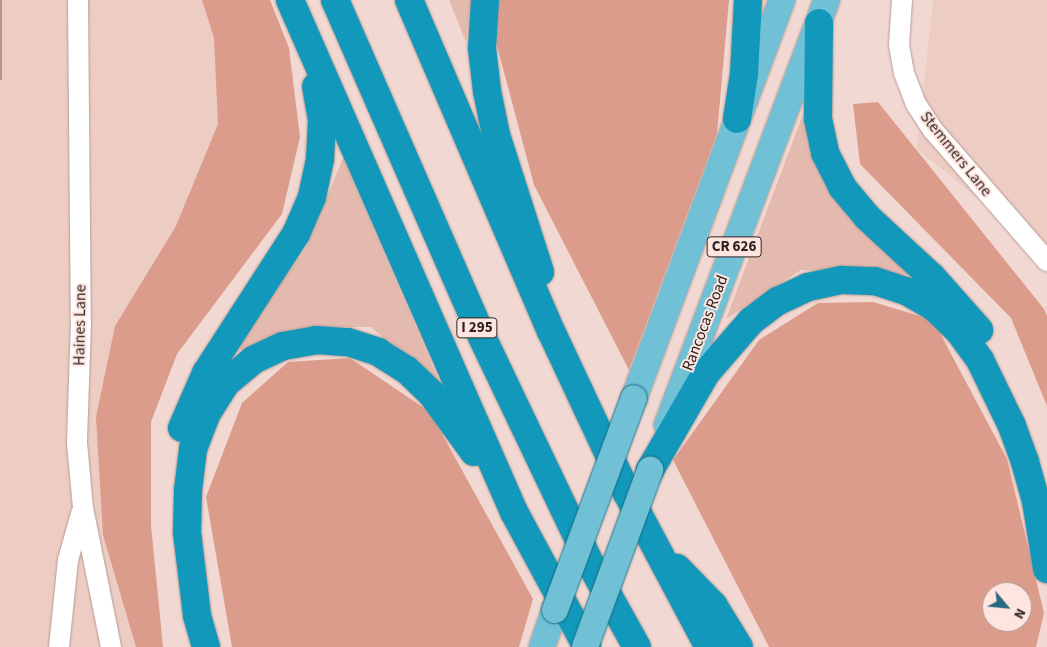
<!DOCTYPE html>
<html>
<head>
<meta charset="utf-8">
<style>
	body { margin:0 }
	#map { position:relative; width:1047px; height:647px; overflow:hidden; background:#f1d8d2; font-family:"Source Sans 3",sans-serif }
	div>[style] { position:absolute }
	.built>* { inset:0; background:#edccc3 }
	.green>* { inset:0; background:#e4baaf }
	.forest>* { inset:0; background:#dc9c8b }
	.building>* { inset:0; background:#b09993; transform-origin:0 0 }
	.roads { filter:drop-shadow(0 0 1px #b59d97) drop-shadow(0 0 1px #b59d97) }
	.minor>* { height:20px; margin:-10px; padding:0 10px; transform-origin:10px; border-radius:10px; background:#fff }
	.major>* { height:26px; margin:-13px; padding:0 13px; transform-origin:13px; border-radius:13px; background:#71c1d6 }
	.highway>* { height:28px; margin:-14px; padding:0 14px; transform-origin:14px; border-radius:14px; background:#1298bb }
	.bridges { filter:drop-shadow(0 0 1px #1b6f85) drop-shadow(0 0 1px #1b6f85) }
	.major-bridge>* { height:26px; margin:-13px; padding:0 13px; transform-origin:13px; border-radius:13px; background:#71c1d6 }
	span { translate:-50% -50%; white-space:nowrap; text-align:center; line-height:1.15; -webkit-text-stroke:4px #ffe5df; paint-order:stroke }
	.shield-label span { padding:1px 4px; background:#ffe5df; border:1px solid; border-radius:4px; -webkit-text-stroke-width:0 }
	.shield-label { font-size:15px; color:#2d2421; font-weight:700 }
	.street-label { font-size:16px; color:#2d2421 }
	.north { position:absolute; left:982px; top:582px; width:50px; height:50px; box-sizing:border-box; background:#ffe5df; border:1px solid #ab9893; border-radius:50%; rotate:118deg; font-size:14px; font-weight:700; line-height:20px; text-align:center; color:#2d2421 }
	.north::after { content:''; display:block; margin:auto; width:18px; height:22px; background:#2a6a7e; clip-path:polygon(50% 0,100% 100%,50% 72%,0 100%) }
</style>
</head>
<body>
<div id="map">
	<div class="built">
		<div style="clip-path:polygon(0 0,202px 0,242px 130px,140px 343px,143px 647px,0 647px)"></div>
		<div style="clip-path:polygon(933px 0,1047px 0,1047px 262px,1036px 245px,917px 149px)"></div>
	</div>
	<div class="green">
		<div style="clip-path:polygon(449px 0,471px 0,466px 42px)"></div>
		<div style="clip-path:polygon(805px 109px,825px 186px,912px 275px,801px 270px,726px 319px)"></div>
		<div style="clip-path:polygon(343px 158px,443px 390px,371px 327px,307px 327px,226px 355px,306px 248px)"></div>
	</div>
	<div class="forest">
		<div style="clip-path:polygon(202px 0,270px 0,289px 48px,300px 137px,282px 214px,177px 354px,151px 422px,151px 525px,163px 647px,136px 647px,103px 535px,96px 417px,115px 326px,176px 226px,218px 124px,214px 38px)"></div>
		<div style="clip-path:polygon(496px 0,729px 0,717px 134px,629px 370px,534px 185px,489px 16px)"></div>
		<div style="clip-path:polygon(878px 102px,1044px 309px,1047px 316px,1047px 406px,1011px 318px,860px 164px,853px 104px)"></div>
		<div style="clip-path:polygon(evenodd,873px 302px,933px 320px,1007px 459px,1044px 613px,1036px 647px,769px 647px,673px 460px,759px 340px,818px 303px,873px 302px,992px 592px,1022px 592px,1022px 622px,992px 622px,992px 592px)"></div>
		<div style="clip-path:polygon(350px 358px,430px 412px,533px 599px,519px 647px,232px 647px,206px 497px,242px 403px,288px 362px)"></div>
	</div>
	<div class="building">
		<div style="left:0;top:0;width:2px;height:80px"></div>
	</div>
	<div class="roads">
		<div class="minor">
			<div style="left:78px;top:0;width:321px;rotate:89.5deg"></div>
			<div style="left:81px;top:321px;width:122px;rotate:91.9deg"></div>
			<div style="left:77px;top:443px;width:65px;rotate:84.7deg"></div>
			<div style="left:83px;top:508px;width:142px;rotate:78.6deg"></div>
			<div style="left:902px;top:0;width:45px;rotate:93.8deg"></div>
			<div style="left:899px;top:45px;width:28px;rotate:80deg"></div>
			<div style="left:904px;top:73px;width:33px;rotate:69deg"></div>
			<div style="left:916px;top:104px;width:31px;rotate:57deg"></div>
			<div style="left:933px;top:130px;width:174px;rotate:49deg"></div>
			<div style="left:59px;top:647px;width:87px;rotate:-84.1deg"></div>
			<div style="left:68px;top:560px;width:48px;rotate:-74.2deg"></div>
		</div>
		<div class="major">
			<div style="left:634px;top:398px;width:425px;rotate:-69.6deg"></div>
			<div style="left:667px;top:425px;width:454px;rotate:-69.4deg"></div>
			<div style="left:542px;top:647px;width:39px;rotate:-71deg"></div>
		</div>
		<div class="highway">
			<div style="left:290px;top:0;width:559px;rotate:66.37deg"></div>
			<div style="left:514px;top:512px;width:153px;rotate:61.6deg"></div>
			<div style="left:335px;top:0;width:370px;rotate:66.4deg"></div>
			<div style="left:483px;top:339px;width:248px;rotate:64.5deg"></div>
			<div style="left:590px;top:563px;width:96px;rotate:60.8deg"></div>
			<div style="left:409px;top:0;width:362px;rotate:66.8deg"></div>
			<div style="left:552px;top:333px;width:177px;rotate:64.9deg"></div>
			<div style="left:627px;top:493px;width:174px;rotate:62deg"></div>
			<div style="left:485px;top:0;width:48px;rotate:93.6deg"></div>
			<div style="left:482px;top:48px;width:43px;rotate:83.4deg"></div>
			<div style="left:487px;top:91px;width:45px;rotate:78.4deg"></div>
			<div style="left:496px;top:135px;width:144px;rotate:72.2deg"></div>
			<div style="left:819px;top:23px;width:96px;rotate:90.6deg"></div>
			<div style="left:818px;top:119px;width:35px;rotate:78deg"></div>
			<div style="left:825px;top:153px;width:38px;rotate:63deg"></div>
			<div style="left:842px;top:187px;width:39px;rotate:50deg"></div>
			<div style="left:867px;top:217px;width:88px;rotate:42.7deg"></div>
			<div style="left:932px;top:277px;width:71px;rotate:48.4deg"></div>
			<div style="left:737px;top:119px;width:46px;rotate:-81.2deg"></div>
			<div style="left:744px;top:74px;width:74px;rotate:-86.9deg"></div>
			<div style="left:182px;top:428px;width:60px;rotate:-66.4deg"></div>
			<div style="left:206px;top:373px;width:166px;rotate:-57.1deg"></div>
			<div style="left:296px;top:234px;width:40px;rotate:-66.6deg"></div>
			<div style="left:312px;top:197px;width:39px;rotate:-78deg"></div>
			<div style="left:320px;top:159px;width:39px;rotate:-87deg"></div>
			<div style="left:322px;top:120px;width:34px;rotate:-100deg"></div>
			<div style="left:650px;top:470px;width:112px;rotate:-60deg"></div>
			<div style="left:706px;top:373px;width:69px;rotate:-49.1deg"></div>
			<div style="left:751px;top:321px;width:34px;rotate:-37deg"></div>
			<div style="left:778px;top:301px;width:33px;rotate:-25deg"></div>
			<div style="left:808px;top:287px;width:35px;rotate:-12deg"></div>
			<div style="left:842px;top:280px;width:33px;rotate:2deg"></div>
			<div style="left:875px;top:281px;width:33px;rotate:18deg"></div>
			<div style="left:906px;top:291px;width:34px;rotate:30deg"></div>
			<div style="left:935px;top:308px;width:33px;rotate:44deg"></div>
			<div style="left:959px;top:331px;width:36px;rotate:54deg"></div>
			<div style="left:980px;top:360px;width:73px;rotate:64.1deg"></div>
			<div style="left:1012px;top:426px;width:38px;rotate:70deg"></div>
			<div style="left:1025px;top:462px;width:41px;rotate:74.2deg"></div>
			<div style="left:1036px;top:501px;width:69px;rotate:80.8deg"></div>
			<div style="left:677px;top:568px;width:52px;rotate:45.8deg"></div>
			<div style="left:713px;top:605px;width:49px;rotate:58.2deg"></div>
			<div style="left:206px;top:647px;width:33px;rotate:-106deg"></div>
			<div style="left:197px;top:615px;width:84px;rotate:-96.9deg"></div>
			<div style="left:187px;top:532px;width:42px;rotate:-88.6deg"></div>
			<div style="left:188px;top:490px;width:41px;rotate:-83deg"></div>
			<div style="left:193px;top:449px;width:39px;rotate:-69deg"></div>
			<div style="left:207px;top:413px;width:36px;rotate:-58deg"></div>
			<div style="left:226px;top:383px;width:35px;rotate:-40deg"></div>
			<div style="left:253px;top:360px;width:33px;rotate:-25deg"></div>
			<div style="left:283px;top:346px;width:34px;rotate:-10deg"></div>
			<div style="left:316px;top:340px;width:32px;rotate:4deg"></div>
			<div style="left:348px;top:342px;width:32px;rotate:18deg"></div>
			<div style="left:378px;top:352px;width:34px;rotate:32deg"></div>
			<div style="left:407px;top:370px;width:33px;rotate:44deg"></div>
			<div style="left:431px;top:393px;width:73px;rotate:53.9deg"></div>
		</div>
	</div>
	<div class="bridges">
		<div class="major-bridge">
			<div style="left:555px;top:610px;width:226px;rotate:-69.6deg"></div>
			<div style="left:585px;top:647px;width:189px;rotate:-69.8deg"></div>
		</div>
	</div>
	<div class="shield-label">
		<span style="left:734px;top:247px">CR 626</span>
		<span style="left:477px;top:328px">I 295</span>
	</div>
	<div class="street-label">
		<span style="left:956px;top:154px;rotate:51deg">Stemmers Lane</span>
		<span style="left:705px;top:323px;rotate:-69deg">Rancocas Road</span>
		<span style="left:80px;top:325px;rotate:-89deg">Haines Lane</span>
	</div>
	<div class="north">N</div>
</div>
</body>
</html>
